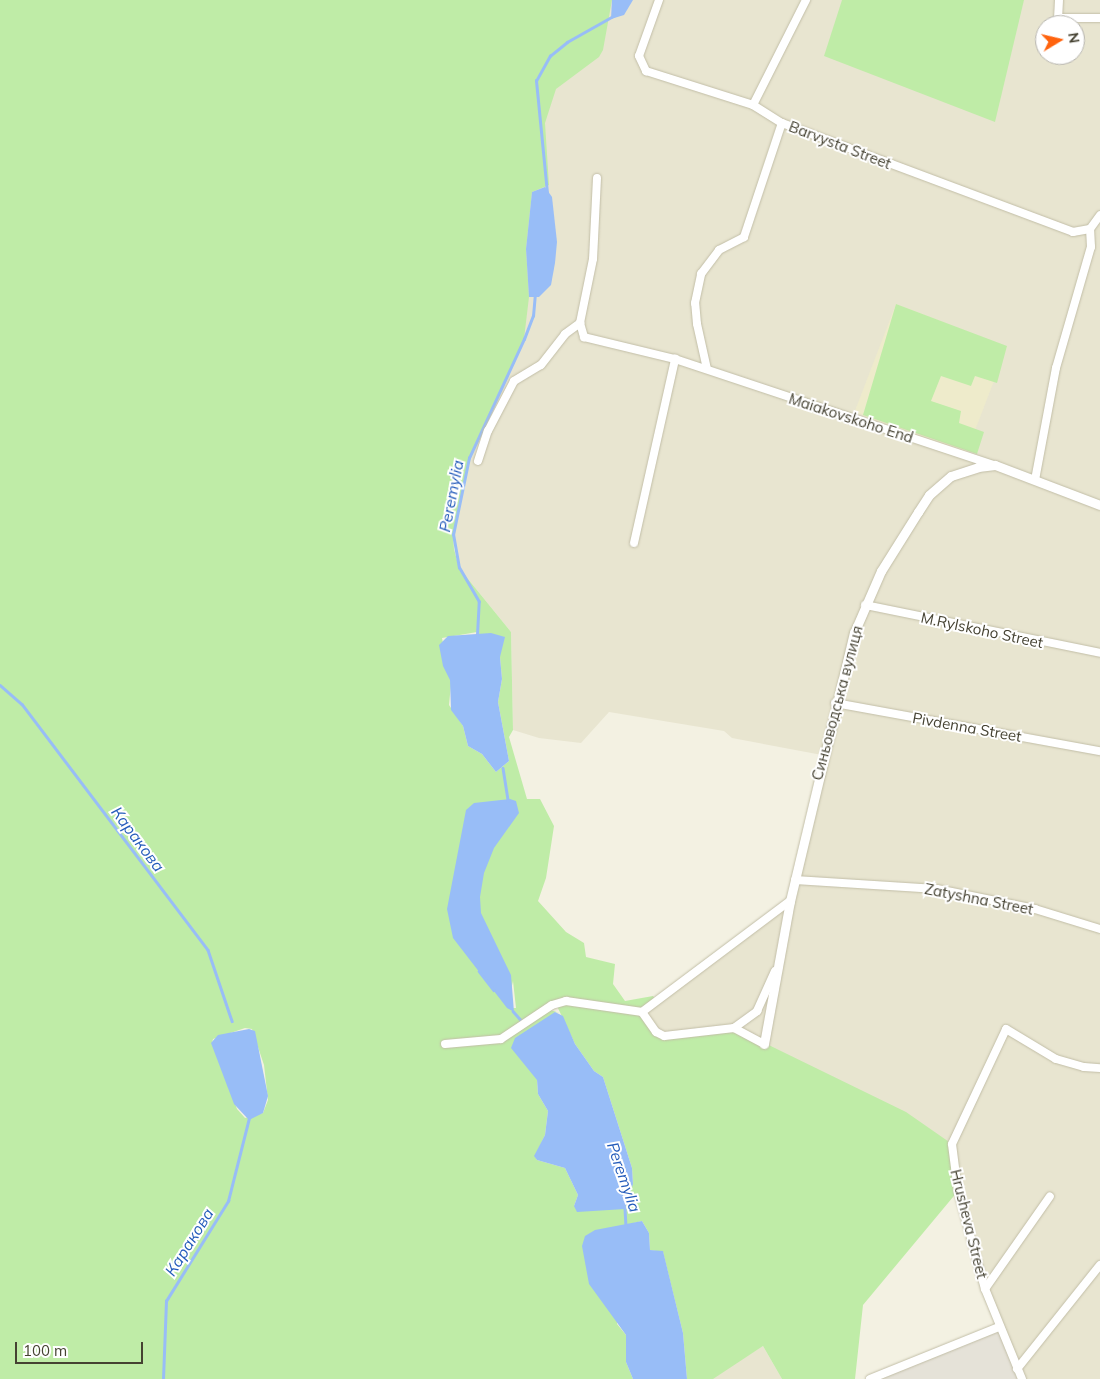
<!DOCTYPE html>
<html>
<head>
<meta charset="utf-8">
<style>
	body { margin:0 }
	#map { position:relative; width:1100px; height:1379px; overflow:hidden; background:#f3f1e2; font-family:Mulish,sans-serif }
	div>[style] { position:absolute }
	.residential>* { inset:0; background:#e8e5d0 }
	.industrial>* { inset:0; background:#e5e2d8 }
	.education>* { inset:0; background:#eeebcb; transform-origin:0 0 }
	.green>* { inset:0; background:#bfeca7 }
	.water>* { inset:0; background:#98bdf7 }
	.stream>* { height:2.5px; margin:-1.25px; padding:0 1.25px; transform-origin:1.25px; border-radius:1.25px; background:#98bdf7 }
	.roads { filter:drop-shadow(0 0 1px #c2bea7) drop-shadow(0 0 1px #c2bea7) }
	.minor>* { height:8px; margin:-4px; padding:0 4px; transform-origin:4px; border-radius:4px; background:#fff }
	.tertiary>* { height:9px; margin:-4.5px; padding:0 4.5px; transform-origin:4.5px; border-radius:4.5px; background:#fff }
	span { translate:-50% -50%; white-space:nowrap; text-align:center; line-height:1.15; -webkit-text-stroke:4px #fff; paint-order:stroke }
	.street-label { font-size:15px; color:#454232 }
	.water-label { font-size:16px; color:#235bba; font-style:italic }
	.north { position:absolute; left:1035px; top:15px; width:50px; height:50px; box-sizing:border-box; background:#fff; border:1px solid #b5b3ad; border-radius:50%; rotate:81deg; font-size:14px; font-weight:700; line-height:20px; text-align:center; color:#454232 }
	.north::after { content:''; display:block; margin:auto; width:18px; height:22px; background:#ff630e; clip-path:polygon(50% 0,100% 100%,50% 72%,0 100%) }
	.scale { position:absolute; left:15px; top:1342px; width:128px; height:22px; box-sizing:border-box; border:2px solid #454232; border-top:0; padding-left:6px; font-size:15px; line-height:18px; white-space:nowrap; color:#454232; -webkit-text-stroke:4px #fff; paint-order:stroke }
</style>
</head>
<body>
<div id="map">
	<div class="residential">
		<div style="clip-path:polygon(evenodd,584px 0,1100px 0,1100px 1379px,1022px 1379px,999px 1327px,958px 1191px,664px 1036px,642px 1012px,790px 901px,822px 755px,732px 738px,724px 731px,609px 712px,581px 743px,539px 738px,513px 730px,511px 632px,459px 568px,453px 535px,469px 458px,524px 339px,503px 95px,584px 0,1045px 25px,1075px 25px,1075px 55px,1045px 55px,1045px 25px)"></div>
		<div style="clip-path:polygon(763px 1346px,782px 1379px,713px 1379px,712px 1377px)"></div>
	</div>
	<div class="industrial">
		<div style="clip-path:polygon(999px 1327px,1022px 1379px,870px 1379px)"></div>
	</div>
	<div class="education">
		<div style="left:896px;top:304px;width:119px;height:116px;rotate:21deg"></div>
	</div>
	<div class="green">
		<div style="clip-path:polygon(evenodd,0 0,612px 0,603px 50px,599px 57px,556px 89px,545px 123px,549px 185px,532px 192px,526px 249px,529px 297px,524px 339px,469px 458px,453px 535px,454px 549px,459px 568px,511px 632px,513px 730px,509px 737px,527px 799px,540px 799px,554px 826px,546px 878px,538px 901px,566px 932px,584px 943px,586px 957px,615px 964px,613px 984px,625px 1001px,653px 996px,657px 1001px,643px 1012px,658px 1034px,734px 1028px,906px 1112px,952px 1144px,958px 1191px,863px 1305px,855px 1379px,782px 1379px,763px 1346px,713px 1379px,687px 1379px,683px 1333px,663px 1252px,650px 1250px,649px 1233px,642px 1221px,626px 1225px,617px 1324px,626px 1335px,626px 1362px,633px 1379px,0 1379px,0 0,477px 632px,500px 657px,502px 679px,498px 702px,509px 761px,496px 772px,482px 754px,468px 746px,463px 726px,449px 705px,451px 684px,442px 638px,477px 632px,0 0,513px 981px,516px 1008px,507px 1008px,513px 981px,0 0,556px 1004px,575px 1044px,594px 1071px,603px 1077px,632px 1168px,633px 1184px,574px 1206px,578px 1195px,565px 1168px,537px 1160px,535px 1156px,545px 1135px,548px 1111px,538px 1094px,537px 1081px,555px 1012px,560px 1013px,547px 1009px,556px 1004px,0 0,245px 1028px,252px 1029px,264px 1065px,268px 1100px,263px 1113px,245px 1118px,237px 1109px,212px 1043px,213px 1039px,245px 1028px)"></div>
		<div style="clip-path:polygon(842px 0,1024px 0,995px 122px,824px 56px)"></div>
		<div style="clip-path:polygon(896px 304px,1007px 346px,997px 383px,975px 376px,971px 386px,941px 376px,931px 401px,961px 411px,959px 423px,984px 432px,977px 454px,863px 415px)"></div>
	</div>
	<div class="water">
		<div style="clip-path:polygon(612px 0,633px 0,624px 15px,611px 19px)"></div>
		<div style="clip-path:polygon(545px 187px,552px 197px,557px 242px,555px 263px,551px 285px,539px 297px,529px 297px,526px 249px,532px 192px)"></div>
		<div style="clip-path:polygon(491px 633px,505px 637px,500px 657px,502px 679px,498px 702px,509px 761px,496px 772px,482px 754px,468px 746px,463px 726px,451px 710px,450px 680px,443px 666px,439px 645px,448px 636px)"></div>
		<div style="clip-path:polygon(510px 799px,516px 801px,519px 813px,494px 848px,484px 873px,480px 897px,481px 913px,511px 975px,514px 1012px,507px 1008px,453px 938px,447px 909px,466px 810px,474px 803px)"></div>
		<div style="clip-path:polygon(555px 1012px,563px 1016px,575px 1044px,594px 1071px,603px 1077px,632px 1168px,633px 1184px,625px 1209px,577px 1212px,574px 1206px,578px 1195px,565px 1168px,537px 1160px,534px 1156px,545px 1135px,548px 1111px,538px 1094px,537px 1080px,511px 1048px,515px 1038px)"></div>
		<div style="clip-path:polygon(249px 1029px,255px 1031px,268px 1096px,263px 1113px,249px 1120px,234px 1104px,211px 1043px,218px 1035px)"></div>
		<div style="clip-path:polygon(642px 1221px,649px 1233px,650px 1250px,663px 1251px,683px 1333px,687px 1379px,633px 1379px,626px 1362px,626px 1335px,589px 1284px,582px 1246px,585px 1236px,595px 1230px)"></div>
	</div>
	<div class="stream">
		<div style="left:547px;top:193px;width:113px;rotate:-95.6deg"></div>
		<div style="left:536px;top:81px;width:29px;rotate:-61deg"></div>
		<div style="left:550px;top:56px;width:22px;rotate:-39deg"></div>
		<div style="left:567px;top:42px;width:55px;rotate:-29.4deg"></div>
		<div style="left:477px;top:635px;width:33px;rotate:-87deg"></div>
		<div style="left:479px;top:602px;width:39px;rotate:-120deg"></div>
		<div style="left:459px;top:568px;width:34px;rotate:-100deg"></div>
		<div style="left:453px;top:535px;width:79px;rotate:-78.3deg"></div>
		<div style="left:469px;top:458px;width:131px;rotate:-65.2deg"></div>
		<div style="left:524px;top:339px;width:25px;rotate:-69deg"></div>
		<div style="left:533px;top:316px;width:21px;rotate:-85deg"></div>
		<div style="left:0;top:685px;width:29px;rotate:41deg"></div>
		<div style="left:22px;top:704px;width:308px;rotate:52.9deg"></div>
		<div style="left:208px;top:950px;width:75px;rotate:71.3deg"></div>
		<div style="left:503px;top:768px;width:33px;rotate:81deg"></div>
		<div style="left:479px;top:971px;width:24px;rotate:52deg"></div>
		<div style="left:513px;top:1011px;width:11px;rotate:49deg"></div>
		<div style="left:625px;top:1208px;width:19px;rotate:87deg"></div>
		<div style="left:163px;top:1379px;width:78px;rotate:-87.8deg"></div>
		<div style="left:166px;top:1301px;width:118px;rotate:-58.2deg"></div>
		<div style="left:228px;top:1201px;width:86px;rotate:-75.8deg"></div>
	</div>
	<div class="roads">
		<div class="minor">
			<div style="left:659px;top:0;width:59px;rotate:109.7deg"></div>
			<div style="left:639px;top:56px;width:17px;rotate:65deg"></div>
			<div style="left:646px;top:71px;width:112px;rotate:17.6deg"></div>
			<div style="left:753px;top:105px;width:34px;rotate:32deg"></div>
			<div style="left:782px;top:123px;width:311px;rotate:20.5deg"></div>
			<div style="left:1073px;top:232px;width:17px;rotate:-10deg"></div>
			<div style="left:1090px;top:229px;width:17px;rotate:-54deg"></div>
			<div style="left:1059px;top:0;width:18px;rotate:93deg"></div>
			<div style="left:1058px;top:18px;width:42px"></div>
			<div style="left:753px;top:105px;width:118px;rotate:-63.2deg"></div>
			<div style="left:597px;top:178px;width:81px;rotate:92.8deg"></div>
			<div style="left:593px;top:259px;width:65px;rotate:101.5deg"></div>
			<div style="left:580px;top:323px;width:15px;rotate:74deg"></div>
			<div style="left:584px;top:337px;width:94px;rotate:13.6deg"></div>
			<div style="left:675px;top:359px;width:335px;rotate:18.4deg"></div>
			<div style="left:707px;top:369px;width:46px;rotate:-102.5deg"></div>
			<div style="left:697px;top:324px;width:21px;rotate:-95deg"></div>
			<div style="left:695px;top:303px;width:30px;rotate:-78deg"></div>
			<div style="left:701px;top:274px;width:30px;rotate:-53deg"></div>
			<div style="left:719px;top:250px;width:28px;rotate:-27deg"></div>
			<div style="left:744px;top:237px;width:120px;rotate:-71.6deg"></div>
			<div style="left:478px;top:461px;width:32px;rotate:-72deg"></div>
			<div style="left:488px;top:431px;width:56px;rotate:-62.5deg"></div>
			<div style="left:514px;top:381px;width:31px;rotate:-31deg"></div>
			<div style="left:541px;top:365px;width:39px;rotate:-52deg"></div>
			<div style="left:565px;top:334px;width:19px;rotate:-36deg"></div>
			<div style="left:1035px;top:480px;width:114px;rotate:-79.4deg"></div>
			<div style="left:1056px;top:368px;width:126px;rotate:-73.9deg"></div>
			<div style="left:1091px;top:247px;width:18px;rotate:-93deg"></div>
			<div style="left:634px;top:543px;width:189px;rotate:-77.4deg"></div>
			<div style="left:865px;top:605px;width:240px;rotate:11.5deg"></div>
			<div style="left:835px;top:703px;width:269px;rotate:10.3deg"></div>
			<div style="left:795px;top:880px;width:142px;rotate:3.6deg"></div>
			<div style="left:937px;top:889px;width:100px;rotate:11.5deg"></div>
			<div style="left:1035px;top:909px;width:68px;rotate:17.1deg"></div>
			<div style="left:734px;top:1028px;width:70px;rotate:173.5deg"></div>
			<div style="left:664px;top:1036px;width:9px;rotate:-153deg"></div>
			<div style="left:656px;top:1032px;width:24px;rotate:-125deg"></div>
			<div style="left:642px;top:1012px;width:185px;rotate:-36.9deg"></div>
			<div style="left:445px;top:1044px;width:56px;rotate:-5.1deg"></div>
			<div style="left:501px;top:1039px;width:61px;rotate:-33.7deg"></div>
			<div style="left:552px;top:1005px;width:15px;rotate:-16deg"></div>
			<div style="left:566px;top:1001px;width:77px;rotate:8.2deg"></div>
			<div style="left:764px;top:1044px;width:34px;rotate:-152deg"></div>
			<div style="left:734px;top:1028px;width:29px;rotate:-36deg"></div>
			<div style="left:757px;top:1011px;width:44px;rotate:-65.8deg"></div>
			<div style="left:985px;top:1289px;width:113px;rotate:-55deg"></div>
			<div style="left:1017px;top:1369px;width:133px;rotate:-51.4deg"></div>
			<div style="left:870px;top:1379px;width:139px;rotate:-22deg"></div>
			<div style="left:1022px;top:1379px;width:97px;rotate:-112.3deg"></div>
			<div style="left:985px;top:1289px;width:102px;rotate:-105.4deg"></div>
			<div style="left:958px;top:1191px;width:47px;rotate:-97.3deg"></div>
			<div style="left:952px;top:1144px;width:127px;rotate:-64.8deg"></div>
			<div style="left:1006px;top:1029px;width:58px;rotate:31deg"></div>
			<div style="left:1056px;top:1059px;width:29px;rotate:16deg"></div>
			<div style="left:1084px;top:1067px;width:16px;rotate:4deg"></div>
		</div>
		<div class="tertiary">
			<div style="left:764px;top:1044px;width:145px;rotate:-79.7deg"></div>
			<div style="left:790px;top:901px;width:276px;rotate:-76.6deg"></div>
			<div style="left:854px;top:633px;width:68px;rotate:-66.5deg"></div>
			<div style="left:881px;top:571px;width:70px;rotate:-57.9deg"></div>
			<div style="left:918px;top:512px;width:20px;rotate:-57deg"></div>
			<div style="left:929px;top:495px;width:29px;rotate:-41deg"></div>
			<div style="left:951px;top:476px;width:28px;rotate:-18deg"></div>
			<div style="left:978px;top:467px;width:17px;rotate:-7deg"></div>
			<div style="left:995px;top:465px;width:112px;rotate:20.9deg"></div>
		</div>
	</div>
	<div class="street-label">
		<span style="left:840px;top:145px;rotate:21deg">Barvysta Street</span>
		<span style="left:851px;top:418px;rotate:18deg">Maiakovskoho End</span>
		<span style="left:982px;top:630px;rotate:12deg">M.Rylskoho Street</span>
		<span style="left:837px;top:703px;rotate:-75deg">Синьоводська вулиця</span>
		<span style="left:967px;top:727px;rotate:10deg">Pivdenna Street</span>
		<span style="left:979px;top:899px;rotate:11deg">Zatyshna Street</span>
		<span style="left:969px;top:1224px;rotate:76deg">Hrusheva Street</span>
	</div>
	<div class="water-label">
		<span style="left:451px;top:496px;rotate:-79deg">Peremylia</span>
		<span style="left:138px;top:839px;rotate:53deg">Каракова</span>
		<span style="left:624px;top:1177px;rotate:71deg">Peremylia</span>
		<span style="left:189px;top:1242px;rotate:-58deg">Каракова</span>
	</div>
	<div class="north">N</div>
	<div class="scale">100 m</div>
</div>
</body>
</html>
